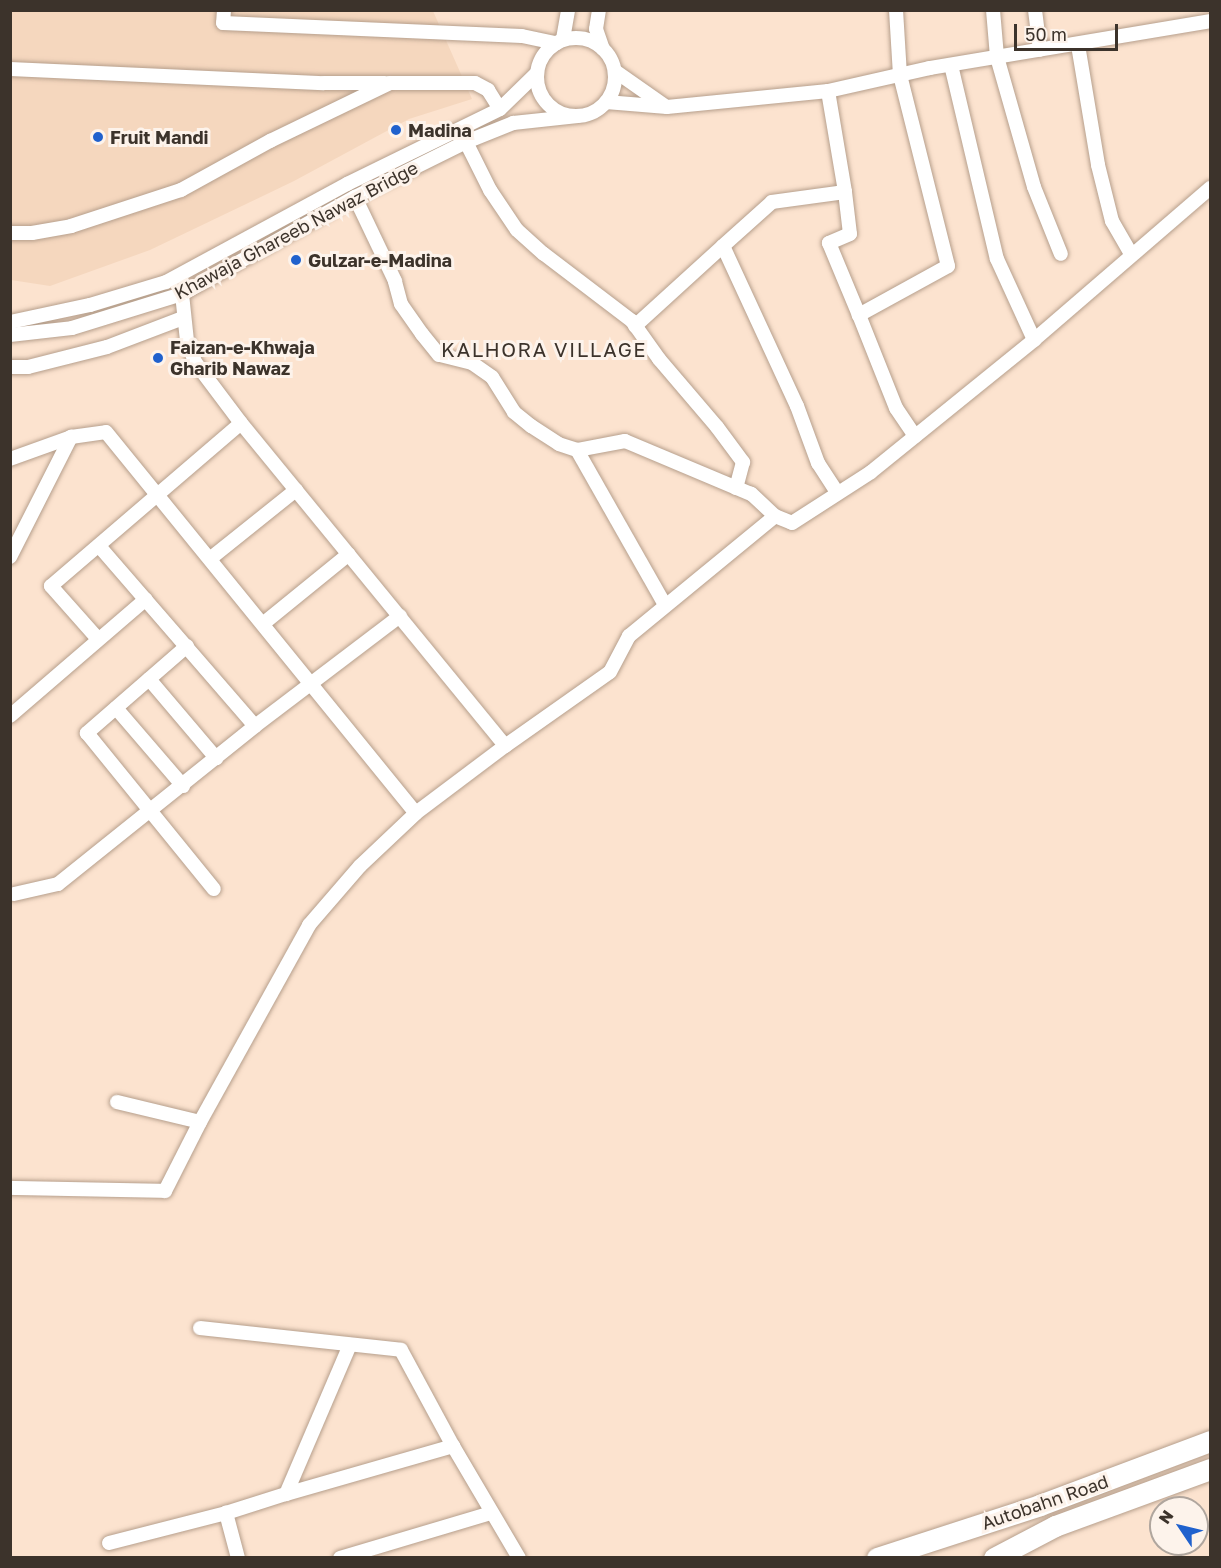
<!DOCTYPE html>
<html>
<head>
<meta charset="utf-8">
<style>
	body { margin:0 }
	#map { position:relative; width:1221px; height:1568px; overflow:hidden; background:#fce3cf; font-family:"Golos Text",sans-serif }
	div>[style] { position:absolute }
	.built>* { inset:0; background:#f5d7be }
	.roads { filter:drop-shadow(0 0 2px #b69f8c) drop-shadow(0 0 2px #b69f8c) }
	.minor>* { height:14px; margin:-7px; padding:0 7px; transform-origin:7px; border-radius:7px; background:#fff }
	.minor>.ring { margin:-7px; padding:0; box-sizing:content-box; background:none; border:14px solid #fff; border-radius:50% }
	.highway>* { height:21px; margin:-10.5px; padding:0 10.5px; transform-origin:10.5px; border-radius:10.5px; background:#fff }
	.dots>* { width:16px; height:16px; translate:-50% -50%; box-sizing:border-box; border:3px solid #fdf3eb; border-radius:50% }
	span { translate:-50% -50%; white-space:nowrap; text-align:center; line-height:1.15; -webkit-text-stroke:6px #fdf3eb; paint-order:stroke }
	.poi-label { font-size:18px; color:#3c332b; font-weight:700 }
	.left { translate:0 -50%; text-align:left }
	.street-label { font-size:18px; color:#3c332b }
	.neighbourhood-label { font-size:20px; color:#3c332b; letter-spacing:1.5px }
	.frame { position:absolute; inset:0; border:12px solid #3c332b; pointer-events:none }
	.north { position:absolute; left:1149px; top:1496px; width:60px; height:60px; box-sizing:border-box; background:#fdf3eb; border:2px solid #b0a69e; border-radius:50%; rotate:305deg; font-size:16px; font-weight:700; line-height:24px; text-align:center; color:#3c332b }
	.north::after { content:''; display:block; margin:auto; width:21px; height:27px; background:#2061cd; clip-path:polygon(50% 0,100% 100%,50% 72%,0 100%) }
	.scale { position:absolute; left:1014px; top:24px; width:104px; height:27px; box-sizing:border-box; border:3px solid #3c332b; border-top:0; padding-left:8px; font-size:18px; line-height:21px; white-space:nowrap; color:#3c332b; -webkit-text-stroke:4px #fdf3eb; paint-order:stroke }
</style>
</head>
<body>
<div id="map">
	<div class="built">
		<div style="clip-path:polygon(10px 11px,433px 11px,472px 99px,409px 119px,294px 181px,150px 250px,50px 286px,11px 280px)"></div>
	</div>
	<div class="roads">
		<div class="minor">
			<div style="left:224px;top:10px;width:13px;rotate:94deg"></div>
			<div style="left:223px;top:23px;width:299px;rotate:2.5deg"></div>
			<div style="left:522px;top:36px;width:35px;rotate:12deg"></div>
			<div style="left:599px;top:10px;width:19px;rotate:99deg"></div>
			<div style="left:596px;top:29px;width:21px;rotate:71deg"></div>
			<div style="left:896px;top:10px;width:65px;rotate:86.5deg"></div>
			<div style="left:900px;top:75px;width:197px;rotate:75.9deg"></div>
			<div style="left:948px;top:266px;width:102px;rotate:151.2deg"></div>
			<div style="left:859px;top:315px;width:100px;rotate:68.3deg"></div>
			<div style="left:896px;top:408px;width:34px;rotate:56deg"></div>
			<div style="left:993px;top:10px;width:47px;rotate:85.1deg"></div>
			<div style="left:997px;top:57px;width:135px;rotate:74.1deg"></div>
			<div style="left:1034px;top:187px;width:72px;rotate:68.1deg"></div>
			<div style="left:1035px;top:10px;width:40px;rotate:82.9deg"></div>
			<div class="ring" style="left:537px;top:38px;width:64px;height:64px"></div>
			<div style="left:563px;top:39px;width:29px;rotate:-80deg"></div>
			<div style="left:1078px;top:45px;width:122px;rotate:80.5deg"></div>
			<div style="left:1098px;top:165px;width:58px;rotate:76deg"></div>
			<div style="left:1112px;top:221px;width:39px;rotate:60deg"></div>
			<div style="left:951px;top:65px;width:199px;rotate:76.7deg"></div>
			<div style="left:997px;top:259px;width:89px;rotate:65.4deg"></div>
			<div style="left:10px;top:69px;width:314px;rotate:2.6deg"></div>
			<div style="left:324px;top:83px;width:61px"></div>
			<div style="left:615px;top:71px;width:61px;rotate:35deg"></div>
			<div style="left:828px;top:91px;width:102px;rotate:80.4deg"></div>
			<div style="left:845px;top:192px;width:74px;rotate:172.2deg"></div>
			<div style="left:772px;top:202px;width:66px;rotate:138.1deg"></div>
			<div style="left:723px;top:246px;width:176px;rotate:65.2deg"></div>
			<div style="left:797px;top:406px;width:61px;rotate:69.8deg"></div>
			<div style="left:818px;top:463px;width:35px;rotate:57deg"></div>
			<div style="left:606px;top:102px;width:61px;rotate:4.7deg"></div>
			<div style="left:667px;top:107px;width:162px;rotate:-5.7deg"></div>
			<div style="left:828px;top:91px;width:105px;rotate:-12.7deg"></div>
			<div style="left:930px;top:68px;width:284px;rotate:-9.5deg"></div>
			<div style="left:466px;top:142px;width:54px;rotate:63.4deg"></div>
			<div style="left:490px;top:190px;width:48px;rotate:56deg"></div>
			<div style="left:517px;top:230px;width:36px;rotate:42deg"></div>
			<div style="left:544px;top:254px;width:111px;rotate:37.3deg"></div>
			<div style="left:632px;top:321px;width:47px;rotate:54.6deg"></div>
			<div style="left:659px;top:359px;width:89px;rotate:49.5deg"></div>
			<div style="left:717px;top:427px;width:44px;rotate:53.4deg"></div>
			<div style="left:743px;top:462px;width:27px;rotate:105deg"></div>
			<div style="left:845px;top:192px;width:42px;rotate:83.2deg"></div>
			<div style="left:850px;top:234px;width:23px;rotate:157deg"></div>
			<div style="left:829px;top:243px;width:78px;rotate:67.4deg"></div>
			<div style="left:10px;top:233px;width:22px"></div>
			<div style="left:32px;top:233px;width:40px;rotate:-10deg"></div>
			<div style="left:71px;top:226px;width:116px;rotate:-18.1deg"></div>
			<div style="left:181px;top:190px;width:102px;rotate:-28.8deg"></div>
			<div style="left:270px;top:141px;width:133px;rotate:-25.8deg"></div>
			<div style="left:390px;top:83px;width:85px"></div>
			<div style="left:475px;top:83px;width:15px;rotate:28deg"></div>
			<div style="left:488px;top:90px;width:22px;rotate:58deg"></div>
			<div style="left:182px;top:294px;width:47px;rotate:83.9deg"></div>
			<div style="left:187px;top:341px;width:22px;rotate:69deg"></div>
			<div style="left:195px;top:362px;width:76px;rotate:53deg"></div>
			<div style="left:241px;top:423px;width:417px;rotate:50.7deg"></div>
			<div style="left:10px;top:322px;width:82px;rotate:-12deg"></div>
			<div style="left:90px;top:305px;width:79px;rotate:-16.8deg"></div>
			<div style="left:166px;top:282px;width:206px;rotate:-28.4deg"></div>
			<div style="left:347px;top:184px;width:170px;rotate:-26.1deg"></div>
			<div style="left:500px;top:109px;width:50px;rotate:-44.2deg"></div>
			<div style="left:635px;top:326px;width:119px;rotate:-42.3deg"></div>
			<div style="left:10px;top:335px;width:62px;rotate:-6.4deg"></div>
			<div style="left:72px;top:328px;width:115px;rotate:-17.2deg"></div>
			<div style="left:182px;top:294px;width:198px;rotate:-29.3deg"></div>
			<div style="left:355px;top:197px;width:124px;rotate:-26.4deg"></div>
			<div style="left:466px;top:142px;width:51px;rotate:-22deg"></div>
			<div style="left:513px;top:123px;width:65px;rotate:-6.1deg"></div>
			<div style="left:10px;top:367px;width:18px"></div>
			<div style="left:28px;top:367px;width:81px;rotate:-14.2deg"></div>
			<div style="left:107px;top:347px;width:81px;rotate:-20.9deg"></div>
			<div style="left:577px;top:450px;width:178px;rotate:60.4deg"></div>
			<div style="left:10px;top:459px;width:65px;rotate:-19.8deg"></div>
			<div style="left:71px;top:437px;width:35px;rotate:-8deg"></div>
			<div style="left:106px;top:432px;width:491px;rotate:50.9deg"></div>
			<div style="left:775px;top:516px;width:18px;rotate:22deg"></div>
			<div style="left:792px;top:523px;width:94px;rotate:-32.8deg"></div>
			<div style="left:871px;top:472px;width:210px;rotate:-39deg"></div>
			<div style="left:1034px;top:340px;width:233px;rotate:-40.8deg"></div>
			<div style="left:99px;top:546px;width:238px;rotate:49.1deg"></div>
			<div style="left:10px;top:557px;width:135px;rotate:-63.1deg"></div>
			<div style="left:211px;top:558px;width:109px;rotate:-38.7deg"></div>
			<div style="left:264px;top:623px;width:109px;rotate:-39.1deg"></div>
			<div style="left:98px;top:639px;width:71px;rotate:-131.6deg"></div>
			<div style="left:51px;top:586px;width:250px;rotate:-40.6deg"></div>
			<div style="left:187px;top:646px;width:133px;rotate:139deg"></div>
			<div style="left:87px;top:733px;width:201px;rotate:50.9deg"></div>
			<div style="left:149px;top:679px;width:104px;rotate:49.7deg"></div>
			<div style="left:116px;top:708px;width:103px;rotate:49.3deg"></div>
			<div style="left:10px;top:716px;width:179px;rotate:-40.7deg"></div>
			<div style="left:14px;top:894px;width:45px;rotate:-12.8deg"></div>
			<div style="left:58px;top:884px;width:253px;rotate:-38.7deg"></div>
			<div style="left:255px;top:726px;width:182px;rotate:-37.2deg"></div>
			<div style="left:117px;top:1102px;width:85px;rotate:13.5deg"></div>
			<div style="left:10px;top:1188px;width:155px;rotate:1.1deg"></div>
			<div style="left:165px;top:1191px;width:77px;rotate:-63.1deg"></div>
			<div style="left:200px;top:1122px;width:225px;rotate:-61deg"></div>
			<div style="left:309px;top:925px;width:78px;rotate:-49.2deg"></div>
			<div style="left:360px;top:866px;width:77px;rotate:-43.4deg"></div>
			<div style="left:416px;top:813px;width:111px;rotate:-37deg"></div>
			<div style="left:505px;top:746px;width:128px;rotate:-35.2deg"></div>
			<div style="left:610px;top:672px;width:41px;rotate:-62.2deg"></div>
			<div style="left:629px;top:636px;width:189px;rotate:-39.4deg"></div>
			<div style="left:775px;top:516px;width:33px;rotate:-137deg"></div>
			<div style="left:751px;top:494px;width:137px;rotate:-157.2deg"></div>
			<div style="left:625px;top:441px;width:49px;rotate:169.4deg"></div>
			<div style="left:577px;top:450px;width:19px;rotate:-162deg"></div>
			<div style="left:559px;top:444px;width:33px;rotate:-147deg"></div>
			<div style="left:531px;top:426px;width:22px;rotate:-141deg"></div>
			<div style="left:514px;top:412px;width:41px;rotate:-122.2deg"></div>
			<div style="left:492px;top:377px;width:24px;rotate:-145deg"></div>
			<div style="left:472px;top:363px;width:34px;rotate:-166deg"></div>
			<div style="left:439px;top:355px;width:27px;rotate:-129deg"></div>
			<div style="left:422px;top:334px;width:37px;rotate:-125deg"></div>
			<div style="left:401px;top:304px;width:24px;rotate:-105deg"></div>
			<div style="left:395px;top:281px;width:93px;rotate:-115.5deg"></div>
			<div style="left:200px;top:1328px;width:202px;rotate:6.2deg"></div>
			<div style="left:401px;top:1350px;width:109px;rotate:61.6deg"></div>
			<div style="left:453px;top:1446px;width:130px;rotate:59.5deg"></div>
			<div style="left:286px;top:1494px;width:174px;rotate:-16deg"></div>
			<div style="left:109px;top:1543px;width:121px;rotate:-14.4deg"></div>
			<div style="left:238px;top:1558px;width:47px;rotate:-104.9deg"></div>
			<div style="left:226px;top:1513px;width:63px;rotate:-17.6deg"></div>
			<div style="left:286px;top:1494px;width:162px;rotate:-66.8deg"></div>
			<div style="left:340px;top:1558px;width:158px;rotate:-16.6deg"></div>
		</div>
		<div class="highway">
			<div style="left:877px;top:1558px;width:171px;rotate:-18deg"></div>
			<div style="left:1040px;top:1505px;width:182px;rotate:-20.6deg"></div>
			<div style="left:994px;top:1558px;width:69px;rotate:-27.7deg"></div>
			<div style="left:1055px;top:1526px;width:165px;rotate:-20.2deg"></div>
		</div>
	</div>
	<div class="dots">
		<div style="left:396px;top:130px;background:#2061cd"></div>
		<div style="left:98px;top:137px;background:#2061cd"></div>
		<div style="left:296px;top:260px;background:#2061cd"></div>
		<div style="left:158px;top:358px;background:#2061cd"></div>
	</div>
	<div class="poi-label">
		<span class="left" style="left:408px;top:130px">Madina</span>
		<span class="left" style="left:110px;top:137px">Fruit Mandi</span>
		<span class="left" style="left:308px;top:260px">Gulzar-e-Madina</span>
		<span class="left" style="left:170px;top:358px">Faizan-e-Khwaja<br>Gharib Nawaz</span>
	</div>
	<div class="street-label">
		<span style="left:296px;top:230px;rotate:-28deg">Khawaja Ghareeb Nawaz Bridge</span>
		<span style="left:1045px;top:1502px;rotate:-19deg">Autobahn Road</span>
	</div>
	<div class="neighbourhood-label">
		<span style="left:544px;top:349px">KALHORA VILLAGE</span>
	</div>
	<div class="frame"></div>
	<div class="north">N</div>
	<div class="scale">50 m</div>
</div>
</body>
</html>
